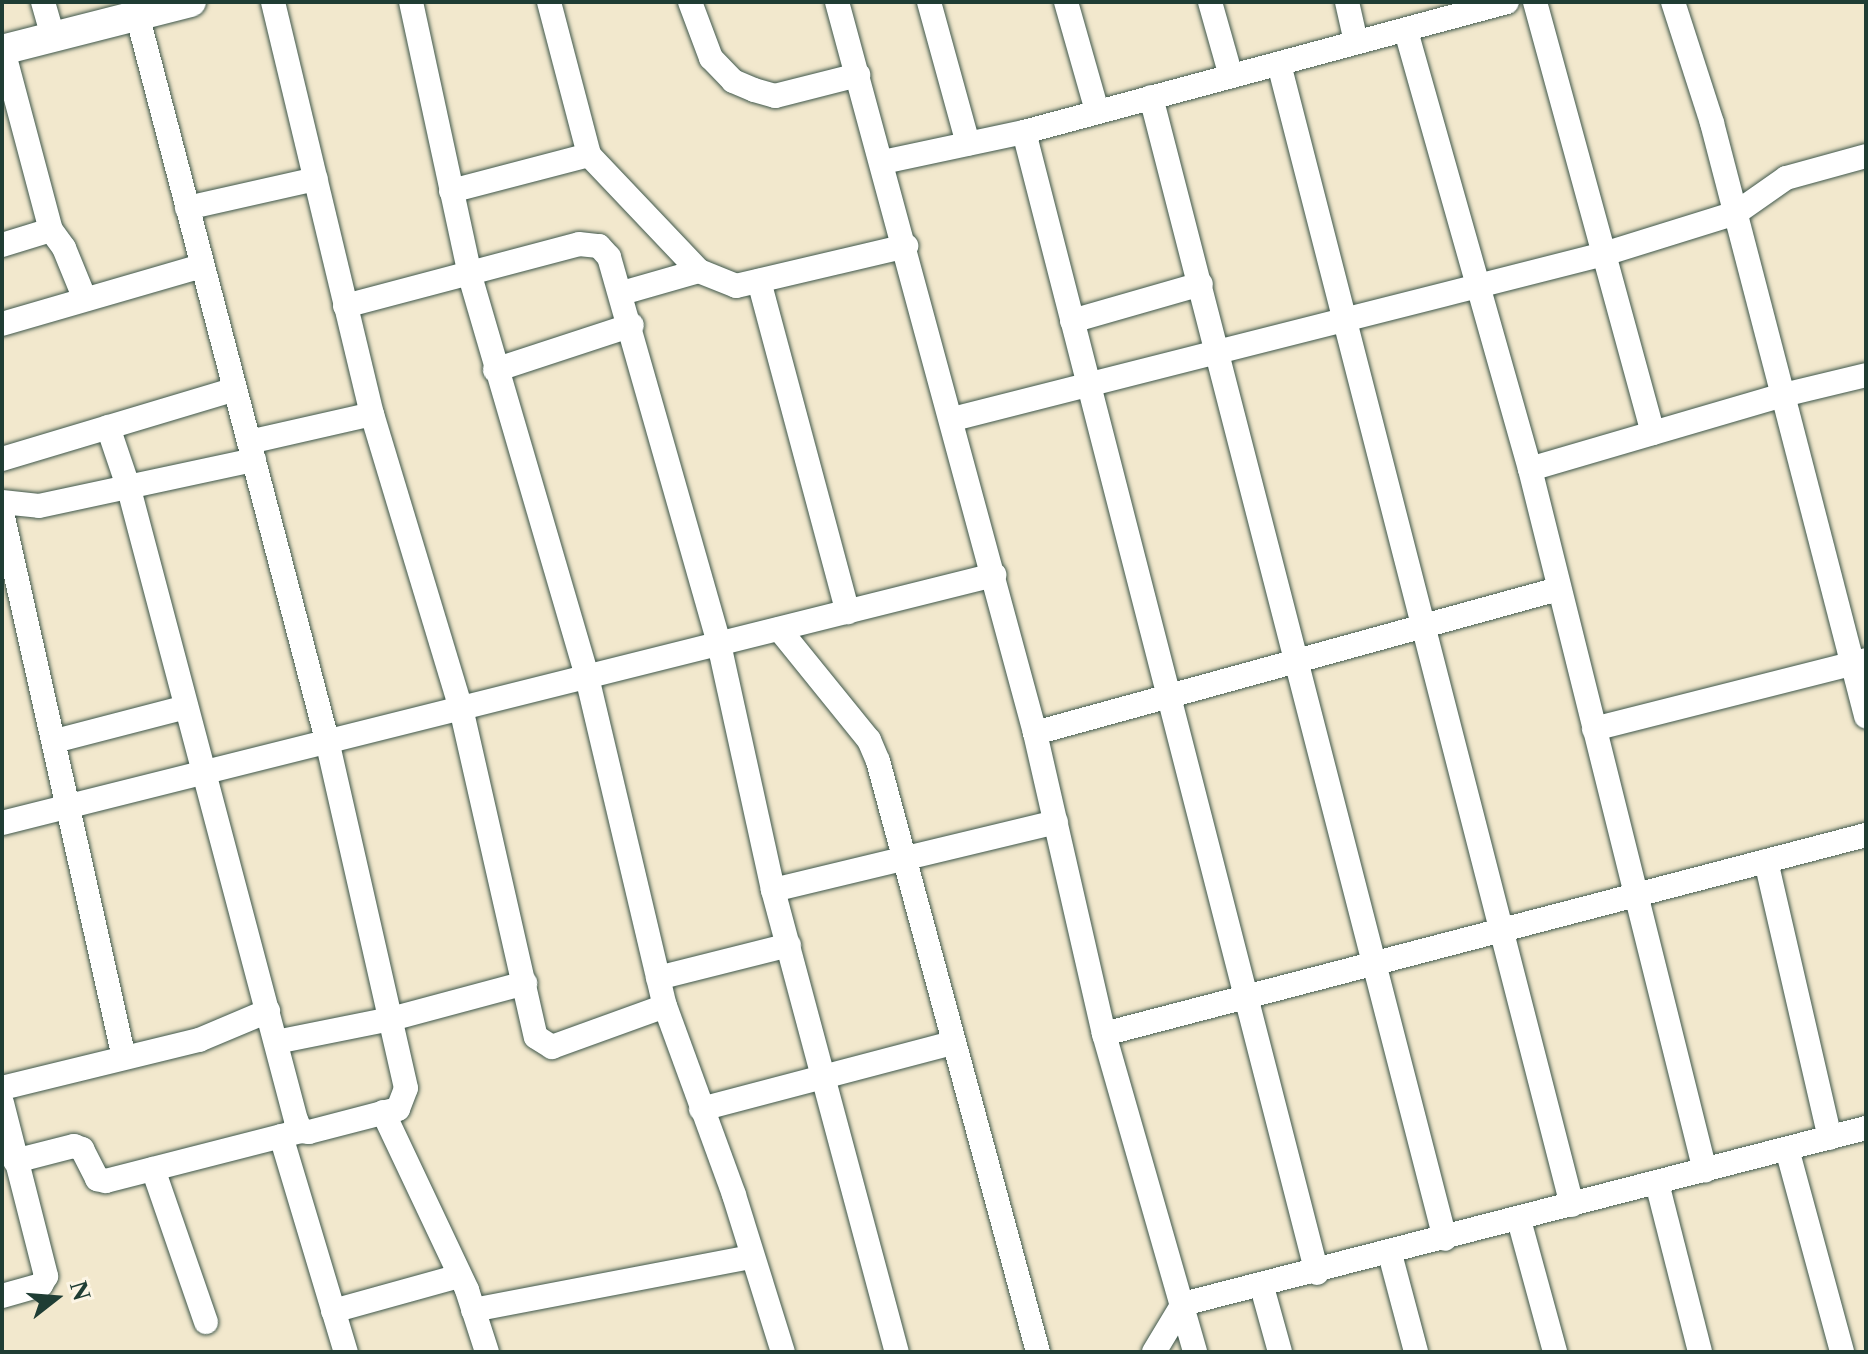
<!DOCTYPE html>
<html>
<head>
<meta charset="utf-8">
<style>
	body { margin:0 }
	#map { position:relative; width:1868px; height:1354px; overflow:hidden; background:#f2e8cd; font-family:"Libre Caslon Text",serif }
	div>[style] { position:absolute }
	.roads { filter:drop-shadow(0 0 2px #3f574b) drop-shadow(0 0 2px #3f574b) }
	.minor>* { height:24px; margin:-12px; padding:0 12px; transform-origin:12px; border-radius:12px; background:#fff }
	.major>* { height:30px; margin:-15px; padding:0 15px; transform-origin:15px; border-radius:15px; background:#fff }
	span { translate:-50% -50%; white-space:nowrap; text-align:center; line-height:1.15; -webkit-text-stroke:6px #fcf5e5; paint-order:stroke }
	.frame { position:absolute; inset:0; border:4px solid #1f3d34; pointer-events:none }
	.north { position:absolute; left:16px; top:1258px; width:80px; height:80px; -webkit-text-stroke:6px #fcf5e5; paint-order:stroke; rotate:73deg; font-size:22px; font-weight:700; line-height:32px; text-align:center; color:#1f3d34 }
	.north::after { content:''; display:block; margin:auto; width:28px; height:36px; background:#1f3d34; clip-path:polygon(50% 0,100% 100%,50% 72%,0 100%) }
</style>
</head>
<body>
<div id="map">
	<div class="roads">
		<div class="minor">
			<div style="left:43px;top:2px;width:35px;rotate:74deg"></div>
			<div style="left:273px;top:2px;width:424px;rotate:76.5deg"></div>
			<div style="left:372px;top:414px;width:307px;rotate:73.2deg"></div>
			<div style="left:461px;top:708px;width:337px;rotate:77.2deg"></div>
			<div style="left:536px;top:1037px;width:19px;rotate:32deg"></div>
			<div style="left:552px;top:1047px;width:120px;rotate:-19.9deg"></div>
			<div style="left:411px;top:2px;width:280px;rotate:77.8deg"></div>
			<div style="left:470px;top:276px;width:418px;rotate:73.7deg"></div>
			<div style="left:587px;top:677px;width:338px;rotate:76.7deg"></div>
			<div style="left:665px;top:1006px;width:201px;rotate:69.9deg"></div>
			<div style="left:734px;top:1195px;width:164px;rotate:72.7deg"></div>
			<div style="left:549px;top:2px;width:158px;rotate:75.3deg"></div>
			<div style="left:589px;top:155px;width:160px;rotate:46.5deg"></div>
			<div style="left:699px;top:271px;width:40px;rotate:22deg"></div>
			<div style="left:736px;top:286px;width:175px;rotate:-13.2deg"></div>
			<div style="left:690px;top:2px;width:60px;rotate:69.4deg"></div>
			<div style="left:711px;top:58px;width:32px;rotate:46deg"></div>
			<div style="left:733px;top:81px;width:23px;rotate:23deg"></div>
			<div style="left:754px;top:90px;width:22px;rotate:16deg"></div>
			<div style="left:775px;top:96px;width:86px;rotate:-14.2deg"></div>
			<div style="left:837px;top:2px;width:757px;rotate:74.84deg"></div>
			<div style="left:1035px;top:733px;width:309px;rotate:77.1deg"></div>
			<div style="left:1104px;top:1034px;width:331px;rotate:74deg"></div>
			<div style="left:929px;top:2px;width:147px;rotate:74.6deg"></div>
			<div style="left:1066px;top:2px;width:113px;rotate:74.1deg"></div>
			<div style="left:1210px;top:2px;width:77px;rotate:74.2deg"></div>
			<div style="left:1347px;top:2px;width:41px;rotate:77.3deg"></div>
			<div style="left:1535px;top:2px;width:447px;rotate:74.7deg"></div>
			<div style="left:1673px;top:2px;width:127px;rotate:72.1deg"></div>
			<div style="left:1712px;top:123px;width:281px;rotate:75.4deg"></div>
			<div style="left:1783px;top:395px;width:85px;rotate:-13.5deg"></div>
			<div style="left:1406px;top:31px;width:455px;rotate:74.2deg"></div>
			<div style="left:1530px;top:469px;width:723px;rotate:76deg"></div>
			<div style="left:3px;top:50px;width:186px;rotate:75.1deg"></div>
			<div style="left:51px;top:230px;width:22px;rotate:54deg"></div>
			<div style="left:64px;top:248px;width:53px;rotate:67.8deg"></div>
			<div style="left:1279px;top:64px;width:1178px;rotate:75.6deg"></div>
			<div style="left:1151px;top:97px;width:1179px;rotate:75.56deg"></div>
			<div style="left:1024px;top:132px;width:1178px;rotate:75.6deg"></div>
			<div style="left:883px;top:162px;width:144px;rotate:-12deg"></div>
			<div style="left:1024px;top:132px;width:500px;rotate:-15.06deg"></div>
			<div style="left:451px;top:191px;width:143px;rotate:-14.6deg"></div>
			<div style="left:187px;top:208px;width:132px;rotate:-12.7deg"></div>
			<div style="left:2px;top:245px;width:51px;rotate:-17deg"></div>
			<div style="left:759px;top:281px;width:343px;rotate:75deg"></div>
			<div style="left:622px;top:293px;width:80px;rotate:-15.9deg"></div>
			<div style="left:345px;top:306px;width:242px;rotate:-14.8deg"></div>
			<div style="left:579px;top:244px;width:20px;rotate:6deg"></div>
			<div style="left:599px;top:246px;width:15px;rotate:48deg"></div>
			<div style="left:609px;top:257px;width:402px;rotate:74.1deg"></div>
			<div style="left:719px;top:644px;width:252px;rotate:77.6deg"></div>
			<div style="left:773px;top:890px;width:478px;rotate:75deg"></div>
			<div style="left:1072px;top:321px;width:134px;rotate:-16deg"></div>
			<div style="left:2px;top:324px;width:208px;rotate:-16.2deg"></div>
			<div style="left:495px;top:370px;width:144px;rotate:-18.2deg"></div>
			<div style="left:953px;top:419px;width:672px;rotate:-14.22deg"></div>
			<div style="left:1604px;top:254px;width:138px;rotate:-17.3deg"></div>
			<div style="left:1736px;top:213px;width:61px;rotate:-35deg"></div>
			<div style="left:1786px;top:178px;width:83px;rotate:-15.4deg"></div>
			<div style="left:108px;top:427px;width:65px;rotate:71.3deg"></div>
			<div style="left:129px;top:489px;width:653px;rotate:75.18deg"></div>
			<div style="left:296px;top:1120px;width:12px;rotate:66deg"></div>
			<div style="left:301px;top:1131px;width:8px;rotate:7deg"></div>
			<div style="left:309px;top:1132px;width:92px;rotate:-14.5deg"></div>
			<div style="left:398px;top:1109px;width:22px;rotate:-69deg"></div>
			<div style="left:406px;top:1088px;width:357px;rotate:-102.8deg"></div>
			<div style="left:327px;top:740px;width:750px;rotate:-104.67deg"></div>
			<div style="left:249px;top:442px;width:126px;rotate:-12.8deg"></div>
			<div style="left:2px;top:459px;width:243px;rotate:-16.7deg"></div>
			<div style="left:1530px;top:469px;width:264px;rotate:-16.3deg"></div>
			<div style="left:1783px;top:395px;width:332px;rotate:75.5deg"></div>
			<div style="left:2px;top:502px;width:37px;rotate:6deg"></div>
			<div style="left:39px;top:506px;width:220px;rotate:-12.1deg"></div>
			<div style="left:2px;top:513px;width:558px;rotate:77.38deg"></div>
			<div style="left:779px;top:629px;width:143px;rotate:51deg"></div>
			<div style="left:869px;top:740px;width:23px;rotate:67deg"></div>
			<div style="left:878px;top:761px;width:612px;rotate:74.85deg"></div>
			<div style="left:1594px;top:729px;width:281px;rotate:-14.2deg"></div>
			<div style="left:1035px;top:733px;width:542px;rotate:-15.39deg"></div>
			<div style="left:55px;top:741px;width:135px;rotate:-14.5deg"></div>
			<div style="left:2px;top:823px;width:1023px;rotate:-14.04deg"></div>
			<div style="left:1766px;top:861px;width:284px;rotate:77deg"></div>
			<div style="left:773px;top:890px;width:291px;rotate:-13.5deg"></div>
			<div style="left:658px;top:978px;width:135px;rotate:-14.1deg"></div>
			<div style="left:1104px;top:1034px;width:788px;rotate:-14.64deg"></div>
			<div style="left:276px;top:1042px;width:117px;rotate:-11.3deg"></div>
			<div style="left:391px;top:1019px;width:139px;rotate:-15deg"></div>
			<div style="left:2px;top:1088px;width:203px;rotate:-13.7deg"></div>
			<div style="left:199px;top:1040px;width:75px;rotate:-22.8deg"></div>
			<div style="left:2px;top:1103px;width:179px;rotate:75.7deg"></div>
			<div style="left:46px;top:1276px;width:10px;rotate:119deg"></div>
			<div style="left:41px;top:1285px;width:41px;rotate:164.2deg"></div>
			<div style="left:701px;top:1109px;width:260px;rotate:-14.7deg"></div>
			<div style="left:383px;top:1112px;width:197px;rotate:64.7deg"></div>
			<div style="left:467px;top:1290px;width:65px;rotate:72.1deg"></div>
			<div style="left:281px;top:1136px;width:226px;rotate:73.3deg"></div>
			<div style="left:1787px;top:1149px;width:210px;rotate:74.8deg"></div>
			<div style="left:15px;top:1161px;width:61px;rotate:-14.3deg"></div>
			<div style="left:74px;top:1146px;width:9px;rotate:21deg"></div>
			<div style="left:82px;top:1149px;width:34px;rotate:63deg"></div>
			<div style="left:97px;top:1179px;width:9px;rotate:13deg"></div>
			<div style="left:106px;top:1181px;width:201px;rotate:-14.4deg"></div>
			<div style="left:153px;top:1169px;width:162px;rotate:70.9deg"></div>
			<div style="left:1657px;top:1183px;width:174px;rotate:75.7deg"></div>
			<div style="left:1519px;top:1220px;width:137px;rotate:74.7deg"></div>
			<div style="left:1390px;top:1254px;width:101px;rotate:75.1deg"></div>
			<div style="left:1262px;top:1287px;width:67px;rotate:74.5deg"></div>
			<div style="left:473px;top:1310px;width:284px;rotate:-10.8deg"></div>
			<div style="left:333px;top:1311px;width:131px;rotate:-15.5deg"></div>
			<div style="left:1154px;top:1352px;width:56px;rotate:-58.9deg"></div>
			<div style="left:1183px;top:1304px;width:705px;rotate:-14.45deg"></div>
		</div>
		<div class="major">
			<div style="left:2px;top:50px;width:195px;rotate:-14.3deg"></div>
		</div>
	</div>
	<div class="frame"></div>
	<div class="north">N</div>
</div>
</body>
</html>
